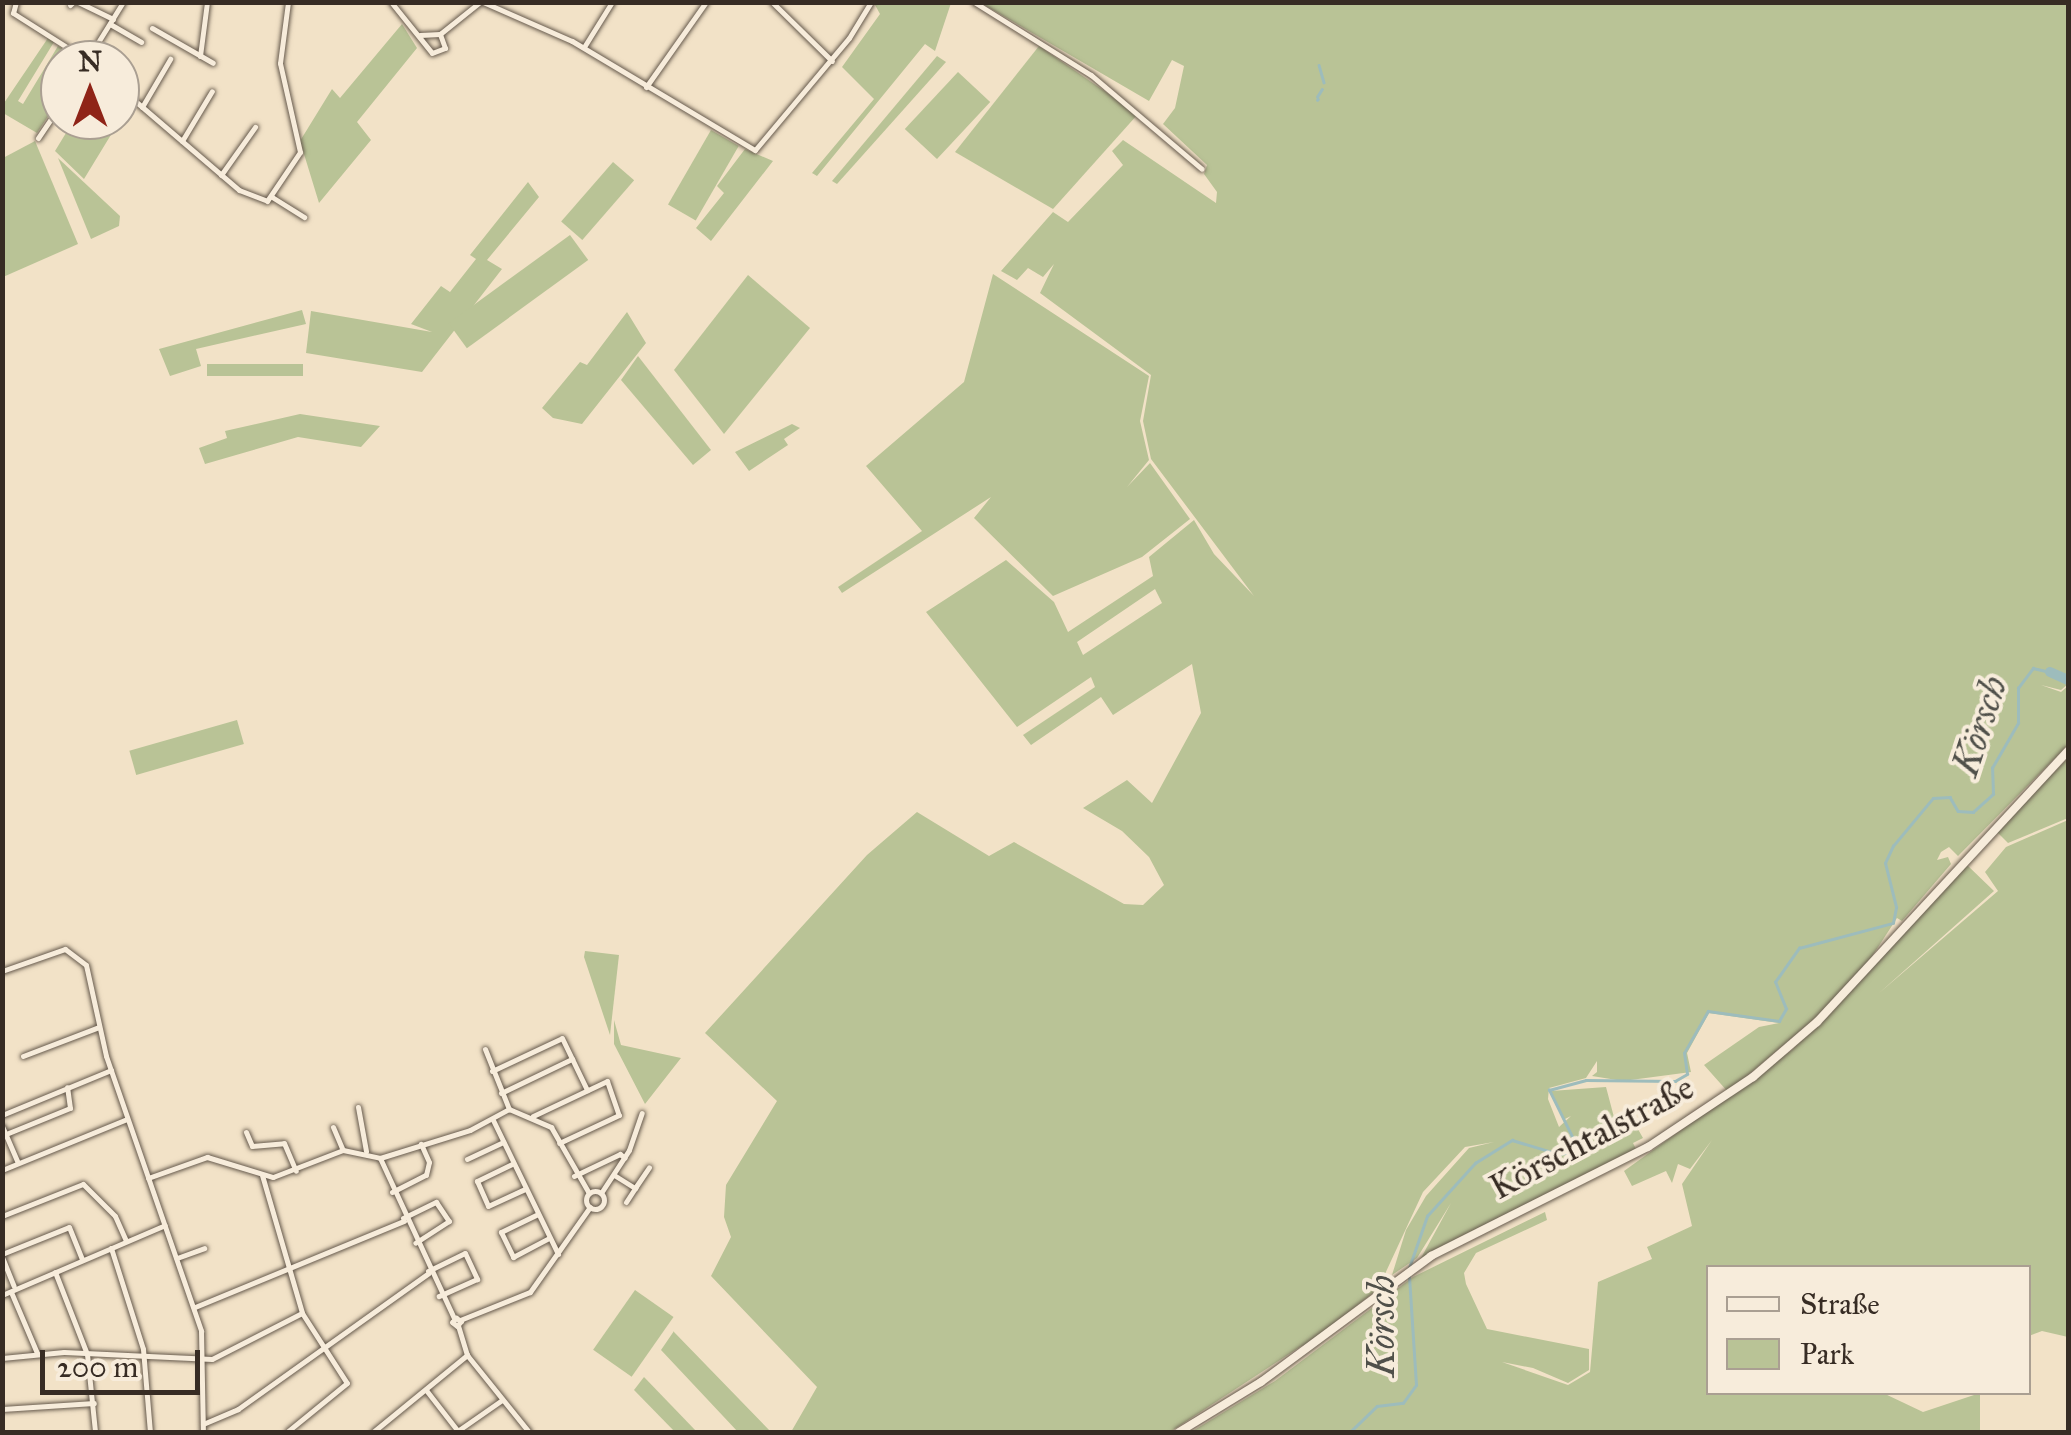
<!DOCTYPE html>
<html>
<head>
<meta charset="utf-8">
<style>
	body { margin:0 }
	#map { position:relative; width:2071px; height:1435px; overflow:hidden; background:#f2e2c7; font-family:"IM FELL Great Primer",serif }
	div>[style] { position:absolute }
	.green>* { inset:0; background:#b9c396; transform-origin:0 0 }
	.stream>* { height:2.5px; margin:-1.25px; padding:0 1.25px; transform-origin:1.25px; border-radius:1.25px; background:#9dbcbc }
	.river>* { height:10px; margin:-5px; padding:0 5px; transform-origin:5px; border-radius:5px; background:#9dbcbc }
	.roads { filter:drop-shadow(0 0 2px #665a4d) drop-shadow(0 0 2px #665a4d) }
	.minor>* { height:5px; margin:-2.5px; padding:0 2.5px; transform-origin:2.5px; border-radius:2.5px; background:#f7ecdb }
	.minor>.ring { margin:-2.5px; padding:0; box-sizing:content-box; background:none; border:5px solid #f7ecdb; border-radius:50% }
	.secondary>* { height:8px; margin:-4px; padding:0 4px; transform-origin:4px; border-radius:4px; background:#f7ecdb }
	span { translate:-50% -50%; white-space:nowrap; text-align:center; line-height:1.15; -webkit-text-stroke:8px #f7ecdb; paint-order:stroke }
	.street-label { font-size:35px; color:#372c24 }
	.water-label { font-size:38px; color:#50504a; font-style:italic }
	.frame { position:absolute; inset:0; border:5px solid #372c24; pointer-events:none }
	.legend { position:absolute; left:1706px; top:1265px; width:325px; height:130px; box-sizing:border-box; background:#f7ecdb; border:2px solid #aa9f92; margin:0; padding:12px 18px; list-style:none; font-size:30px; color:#372c24 }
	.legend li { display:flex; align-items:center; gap:20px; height:50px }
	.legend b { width:50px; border:2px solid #aa9f92 }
	.north { position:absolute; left:40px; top:40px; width:100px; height:100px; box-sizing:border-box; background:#f7ecdb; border:2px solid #aa9f92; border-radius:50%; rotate:0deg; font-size:28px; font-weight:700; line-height:40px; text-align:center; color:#372c24 }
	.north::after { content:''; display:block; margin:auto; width:35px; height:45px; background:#8f2418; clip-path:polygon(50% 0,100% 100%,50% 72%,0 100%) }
	.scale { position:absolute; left:40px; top:1350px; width:160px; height:45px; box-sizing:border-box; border:5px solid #372c24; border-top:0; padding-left:12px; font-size:30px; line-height:35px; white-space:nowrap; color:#372c24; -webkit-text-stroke:8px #f7ecdb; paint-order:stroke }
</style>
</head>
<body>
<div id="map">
	<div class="green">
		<div style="clip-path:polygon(874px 3px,951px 3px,935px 51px,925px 44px,817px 176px,812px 173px,874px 99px,842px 67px,880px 14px)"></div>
		<div style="clip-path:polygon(evenodd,981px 3px,2068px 3px,2068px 684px,2061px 690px,2041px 685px,2061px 692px,2068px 686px,2068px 745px,1958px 856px,1949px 847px,1941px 852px,1937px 860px,1948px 857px,1951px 864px,1902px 921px,1897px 918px,1869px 961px,1819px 1015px,1728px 1092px,1704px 1065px,1759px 1027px,1779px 1023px,1709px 1013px,1687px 1053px,1691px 1072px,1623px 1081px,1592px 1076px,1597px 1072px,1597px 1061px,1586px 1078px,1549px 1088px,1548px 1099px,1559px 1127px,1571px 1116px,1563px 1120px,1551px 1091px,1606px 1087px,1615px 1121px,1635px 1124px,1643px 1138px,1633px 1143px,1636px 1149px,1421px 1258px,1451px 1203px,1417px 1258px,1392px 1275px,1406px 1230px,1426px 1196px,1469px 1148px,1494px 1142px,1465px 1147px,1423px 1192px,1378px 1289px,1299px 1351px,1303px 1345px,1170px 1432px,791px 1432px,817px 1387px,711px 1276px,731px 1237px,724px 1217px,726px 1185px,777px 1101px,705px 1033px,867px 855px,917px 812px,989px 856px,1014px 842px,1124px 904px,1143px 905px,1164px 885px,1149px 857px,1122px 831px,1083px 808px,1127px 780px,1152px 803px,1201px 713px,1192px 664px,1113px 715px,1101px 697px,1031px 745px,1023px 735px,1095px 687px,1091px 677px,1017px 727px,926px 612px,1006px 560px,1054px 602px,1068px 632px,1153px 576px,1149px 557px,1194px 520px,1214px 554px,1254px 596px,1151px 459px,1143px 421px,1151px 375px,1040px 293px,1054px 264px,1043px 277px,1028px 268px,1017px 280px,1001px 271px,1053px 212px,1068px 222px,1123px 165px,1112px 151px,1123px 140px,1216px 203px,1217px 192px,1204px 174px,1207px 165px,1163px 124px,1175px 108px,1184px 66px,1172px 60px,1149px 101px,981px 3px,1155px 589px,1162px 603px,1083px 655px,1077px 642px,1155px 589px)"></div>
		<div style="clip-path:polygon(402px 24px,417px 48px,357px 122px,371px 140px,319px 203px,300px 141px,332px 89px,340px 98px)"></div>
		<div style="clip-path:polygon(48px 38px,54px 42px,18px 101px,23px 104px,58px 46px,71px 54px,60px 60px,60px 98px,37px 133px,3px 113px,2px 106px)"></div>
		<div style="clip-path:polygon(1039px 46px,1138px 114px,1053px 209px,955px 152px)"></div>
		<div style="clip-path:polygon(937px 56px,946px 62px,837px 184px,832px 181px)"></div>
		<div style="left:958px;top:72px;width:44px;height:78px;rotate:43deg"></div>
		<div style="clip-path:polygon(60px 116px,120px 120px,84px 179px,55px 151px,66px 133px,55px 125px)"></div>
		<div style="left:711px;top:130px;width:32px;height:86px;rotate:30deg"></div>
		<div style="clip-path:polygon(35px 141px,78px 244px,3px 277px,3px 158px)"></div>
		<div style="clip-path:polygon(745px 149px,773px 161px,711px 241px,696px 228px,724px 193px,717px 186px)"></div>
		<div style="clip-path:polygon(58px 158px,120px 216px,119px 226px,91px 239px)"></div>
		<div style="left:613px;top:162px;width:28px;height:79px;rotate:41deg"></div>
		<div style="clip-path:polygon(528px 182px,539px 197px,487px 260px,502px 269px,422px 372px,306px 353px,311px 311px,432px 332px,411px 324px,441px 286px,450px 292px,476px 259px,470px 255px)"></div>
		<div style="left:570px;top:235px;width:31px;height:150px;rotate:54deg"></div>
		<div style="clip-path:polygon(993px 274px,1149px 376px,1140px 421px,1149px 460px,1127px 487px,1150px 463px,1190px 519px,1142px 557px,1053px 596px,974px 518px,991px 497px,842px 593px,838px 587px,922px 531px,866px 466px,964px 382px)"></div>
		<div style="clip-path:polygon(748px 275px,810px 328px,724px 434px,674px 370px)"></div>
		<div style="clip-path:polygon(302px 310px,306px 324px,196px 349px,201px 366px,170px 376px,159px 349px)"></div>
		<div style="clip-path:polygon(627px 312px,646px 343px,582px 424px,553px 418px,542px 408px,580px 362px,587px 365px)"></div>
		<div style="clip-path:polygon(638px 356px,711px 450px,693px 465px,621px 380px)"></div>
		<div style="left:303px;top:364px;width:12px;height:96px;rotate:90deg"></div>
		<div style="clip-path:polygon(300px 414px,380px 426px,361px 447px,298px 437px,205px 464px,199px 448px,227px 438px,225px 431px)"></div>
		<div style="clip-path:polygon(792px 424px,800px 428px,784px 439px,788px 445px,749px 471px,735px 452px)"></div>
		<div style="left:237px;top:720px;width:25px;height:112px;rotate:74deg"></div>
		<div style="clip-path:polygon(2068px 758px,2068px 818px,2008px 843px,1996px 831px)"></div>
		<div style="clip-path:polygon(2068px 820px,2068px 1337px,2042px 1331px,2029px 1336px,2028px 1268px,1708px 1268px,1708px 1392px,1883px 1393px,1923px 1412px,1980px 1393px,1980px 1432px,1191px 1432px,1275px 1381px,1413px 1277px,1545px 1212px,1547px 1220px,1476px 1253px,1464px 1273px,1466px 1284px,1487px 1329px,1589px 1349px,1589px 1370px,1568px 1383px,1533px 1368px,1502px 1362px,1568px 1385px,1590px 1372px,1598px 1282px,1652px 1259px,1647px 1247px,1692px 1226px,1682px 1184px,1712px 1140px,1690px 1169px,1678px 1164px,1672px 1183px,1666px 1171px,1632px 1186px,1624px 1171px,1792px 1050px,1967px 865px,1994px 891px,1878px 994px,1998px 891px,1985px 872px,2006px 847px)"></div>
		<div style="clip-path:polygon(585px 951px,619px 955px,610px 1035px,584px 957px)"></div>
		<div style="clip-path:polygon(614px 1020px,621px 1045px,681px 1058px,645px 1104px,614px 1044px)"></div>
		<div style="left:635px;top:1290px;width:47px;height:73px;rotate:35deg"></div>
		<div style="clip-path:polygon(674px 1331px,674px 1332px,771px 1432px,738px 1432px,661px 1350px)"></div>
		<div style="clip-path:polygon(644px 1377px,697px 1432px,675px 1432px,634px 1390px)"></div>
	</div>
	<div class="stream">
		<div style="left:1319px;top:65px;width:18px;rotate:74deg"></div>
		<div style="left:1317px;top:97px;width:9px;rotate:-58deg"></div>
		<div style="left:1317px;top:100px;width:1px;rotate:-45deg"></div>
		<div style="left:1409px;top:1268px;width:55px;rotate:-70.9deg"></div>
		<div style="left:1427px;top:1216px;width:72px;rotate:-47.8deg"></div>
		<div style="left:1475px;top:1163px;width:44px;rotate:-31.9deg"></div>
		<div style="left:1512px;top:1140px;width:49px;rotate:16.6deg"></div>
		<div style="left:1559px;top:1154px;width:20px;rotate:-9deg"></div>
		<div style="left:1579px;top:1151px;width:68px;rotate:-116.2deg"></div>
		<div style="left:1549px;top:1090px;width:38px;rotate:-15deg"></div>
		<div style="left:1586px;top:1080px;width:89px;rotate:0.6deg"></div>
		<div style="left:1675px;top:1081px;width:14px;rotate:-30deg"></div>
		<div style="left:1687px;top:1074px;width:21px;rotate:-98deg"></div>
		<div style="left:1684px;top:1053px;width:48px;rotate:-60.3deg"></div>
		<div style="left:1708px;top:1011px;width:72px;rotate:8deg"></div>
		<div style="left:1779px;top:1021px;width:14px;rotate:-60deg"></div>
		<div style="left:1786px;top:1009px;width:29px;rotate:-112deg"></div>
		<div style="left:1775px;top:982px;width:42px;rotate:-54.8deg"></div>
		<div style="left:1799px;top:948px;width:97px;rotate:-14.9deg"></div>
		<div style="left:1893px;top:923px;width:16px;rotate:-79deg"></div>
		<div style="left:1896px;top:907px;width:45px;rotate:-104deg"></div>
		<div style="left:1885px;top:863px;width:19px;rotate:-65deg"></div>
		<div style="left:1893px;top:846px;width:62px;rotate:-50.2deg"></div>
		<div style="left:1933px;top:798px;width:17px;rotate:-3deg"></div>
		<div style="left:1950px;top:797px;width:16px;rotate:60deg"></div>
		<div style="left:1958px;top:811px;width:15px;rotate:4deg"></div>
		<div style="left:1973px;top:812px;width:27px;rotate:-42deg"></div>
		<div style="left:1993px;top:794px;width:26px;rotate:-92deg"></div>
		<div style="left:1992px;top:768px;width:52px;rotate:-60deg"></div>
		<div style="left:2018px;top:723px;width:35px;rotate:-90deg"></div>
		<div style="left:2018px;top:688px;width:25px;rotate:-53deg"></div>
		<div style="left:2033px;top:668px;width:17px;rotate:13deg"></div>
		<div style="left:1293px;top:1432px;width:33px"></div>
		<div style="left:1350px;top:1432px;width:37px;rotate:-44deg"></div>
		<div style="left:1377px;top:1406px;width:26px;rotate:-7deg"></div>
		<div style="left:1403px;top:1403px;width:22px;rotate:-54deg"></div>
		<div style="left:1416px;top:1385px;width:109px;rotate:-93.7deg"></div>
	</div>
	<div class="river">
		<div style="left:2050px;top:672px;width:20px;rotate:24deg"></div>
	</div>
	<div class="roads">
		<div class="minor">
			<div style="left:16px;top:2px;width:11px;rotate:105deg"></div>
			<div style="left:13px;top:13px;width:88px;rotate:32.4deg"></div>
			<div style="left:78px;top:2px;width:39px;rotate:26deg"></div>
			<div style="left:391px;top:2px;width:65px;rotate:51.2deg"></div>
			<div style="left:432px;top:53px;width:14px;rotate:-21deg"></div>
			<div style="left:445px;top:48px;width:15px;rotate:-110deg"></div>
			<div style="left:483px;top:2px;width:97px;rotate:23.7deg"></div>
			<div style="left:572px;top:41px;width:213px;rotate:30.8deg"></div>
			<div style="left:755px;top:150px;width:146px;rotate:-50deg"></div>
			<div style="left:849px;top:38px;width:42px;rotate:-58.6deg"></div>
			<div style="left:772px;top:2px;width:84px;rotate:44.5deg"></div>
			<div style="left:974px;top:2px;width:138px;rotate:32deg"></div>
			<div style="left:1091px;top:75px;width:145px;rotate:40.3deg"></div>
			<div style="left:70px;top:5px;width:4px;rotate:-45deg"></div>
			<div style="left:110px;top:24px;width:36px;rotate:30deg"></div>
			<div style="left:152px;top:28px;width:70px;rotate:29.8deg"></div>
			<div style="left:420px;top:35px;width:20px;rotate:-3deg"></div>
			<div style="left:440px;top:34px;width:51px;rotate:-38.7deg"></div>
			<div style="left:584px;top:47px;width:53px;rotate:-58.1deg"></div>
			<div style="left:200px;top:56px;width:54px;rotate:-82.6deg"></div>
			<div style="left:87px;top:60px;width:68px;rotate:-58.2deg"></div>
			<div style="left:646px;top:87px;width:104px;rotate:-54.8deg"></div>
			<div style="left:120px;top:88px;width:157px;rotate:40.6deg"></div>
			<div style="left:239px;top:190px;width:30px;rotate:21deg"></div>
			<div style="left:267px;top:201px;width:59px;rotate:-56deg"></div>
			<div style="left:300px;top:152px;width:91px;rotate:-102.7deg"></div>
			<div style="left:280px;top:63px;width:62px;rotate:-82.5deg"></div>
			<div style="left:142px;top:107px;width:56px;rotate:-59.7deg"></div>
			<div style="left:38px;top:138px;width:40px;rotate:-56deg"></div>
			<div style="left:182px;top:141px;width:58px;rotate:-59deg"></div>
			<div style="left:221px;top:175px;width:59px;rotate:-54.7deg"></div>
			<div style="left:272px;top:197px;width:38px;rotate:32deg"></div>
			<div style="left:2px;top:971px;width:67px;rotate:-19.2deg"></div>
			<div style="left:65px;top:949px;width:26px;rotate:37deg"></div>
			<div style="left:86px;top:965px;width:93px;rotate:77.6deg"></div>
			<div style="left:106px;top:1056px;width:291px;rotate:70.9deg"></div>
			<div style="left:201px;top:1331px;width:101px;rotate:88.9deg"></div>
			<div style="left:485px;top:1049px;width:65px;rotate:68.2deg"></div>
			<div style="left:23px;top:1056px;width:81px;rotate:-20.9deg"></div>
			<div style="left:492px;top:1071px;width:77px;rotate:-25.2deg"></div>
			<div style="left:562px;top:1038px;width:58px;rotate:64.3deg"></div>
			<div style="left:501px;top:1093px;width:79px;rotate:-25.6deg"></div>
			<div style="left:358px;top:1107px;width:45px;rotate:79.7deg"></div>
			<div style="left:509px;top:1109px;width:46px;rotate:23.2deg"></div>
			<div style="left:551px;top:1127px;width:76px;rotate:60.1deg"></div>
			<div style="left:2px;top:1115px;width:118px;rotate:-22.4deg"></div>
			<div style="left:533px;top:1116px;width:82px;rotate:-25.3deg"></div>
			<div style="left:607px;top:1081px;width:36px;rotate:71deg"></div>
			<div style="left:619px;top:1115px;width:66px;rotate:155deg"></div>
			<div style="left:493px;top:1120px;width:149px;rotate:64.1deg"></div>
			<div style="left:2px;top:1126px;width:40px;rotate:66.6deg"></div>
			<div style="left:333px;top:1127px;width:25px;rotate:67deg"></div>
			<div style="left:246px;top:1132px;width:15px;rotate:67deg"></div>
			<div style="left:252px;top:1146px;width:32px;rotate:-5deg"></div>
			<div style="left:284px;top:1143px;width:30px;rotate:67deg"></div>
			<div style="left:6px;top:1134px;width:69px;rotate:-22.1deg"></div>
			<div style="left:70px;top:1108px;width:21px;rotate:-98deg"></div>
			<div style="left:380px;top:1158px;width:176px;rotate:65.2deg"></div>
			<div style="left:467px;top:1159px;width:40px;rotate:-25deg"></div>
			<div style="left:512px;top:1164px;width:39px;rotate:154deg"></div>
			<div style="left:477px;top:1181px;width:27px;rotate:66deg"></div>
			<div style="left:488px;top:1206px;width:41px;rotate:-24.7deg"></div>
			<div style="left:2px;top:1170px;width:135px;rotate:-22.2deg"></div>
			<div style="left:262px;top:1175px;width:144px;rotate:73.8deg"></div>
			<div style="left:302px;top:1313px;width:83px;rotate:57.3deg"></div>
			<div style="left:347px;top:1383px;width:77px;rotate:140.8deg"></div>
			<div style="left:614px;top:1175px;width:25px;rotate:32deg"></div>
			<div style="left:635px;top:1188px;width:25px;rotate:-56deg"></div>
			<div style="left:574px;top:1176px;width:51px;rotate:-25.6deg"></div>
			<div style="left:620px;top:1154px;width:6px;rotate:39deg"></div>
			<div style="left:148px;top:1178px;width:63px;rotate:-19.6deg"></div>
			<div style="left:207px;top:1157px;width:69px;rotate:16.9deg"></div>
			<div style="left:273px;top:1177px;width:75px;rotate:-21.1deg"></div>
			<div style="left:343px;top:1150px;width:38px;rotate:12deg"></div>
			<div style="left:380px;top:1158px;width:94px;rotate:-17.3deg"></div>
			<div style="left:470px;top:1130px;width:44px;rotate:-28.3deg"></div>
			<div class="ring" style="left:586px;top:1191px;width:13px;height:13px"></div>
			<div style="left:392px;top:1192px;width:38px;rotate:-27deg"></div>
			<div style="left:426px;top:1175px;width:13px;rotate:-77deg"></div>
			<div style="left:429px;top:1162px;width:20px;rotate:-114deg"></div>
			<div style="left:601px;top:1193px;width:51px;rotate:-56.9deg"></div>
			<div style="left:629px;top:1150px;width:39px;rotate:-71deg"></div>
			<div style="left:626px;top:1202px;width:17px;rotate:-57deg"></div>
			<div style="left:536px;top:1215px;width:39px;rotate:154deg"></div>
			<div style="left:501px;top:1232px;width:28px;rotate:64deg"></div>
			<div style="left:513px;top:1257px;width:41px;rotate:-27.8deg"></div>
			<div style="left:2px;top:1216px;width:87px;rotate:-21.6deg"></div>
			<div style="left:83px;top:1184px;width:45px;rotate:45deg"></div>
			<div style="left:115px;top:1216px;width:27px;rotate:66deg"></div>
			<div style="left:403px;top:1218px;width:37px;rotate:-26deg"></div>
			<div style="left:436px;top:1202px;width:23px;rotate:56deg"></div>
			<div style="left:449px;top:1221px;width:40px;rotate:147.1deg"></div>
			<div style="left:111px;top:1248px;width:106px;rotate:72.4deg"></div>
			<div style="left:143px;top:1349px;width:83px;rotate:85.2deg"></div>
			<div style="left:2px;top:1254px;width:72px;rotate:-21.9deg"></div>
			<div style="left:69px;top:1227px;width:35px;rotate:68deg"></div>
			<div style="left:2px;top:1257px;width:31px;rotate:68deg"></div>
			<div style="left:177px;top:1258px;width:29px;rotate:-20deg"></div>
			<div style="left:428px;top:1271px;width:41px;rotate:-25.9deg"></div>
			<div style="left:465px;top:1253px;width:29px;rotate:65deg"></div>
			<div style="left:477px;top:1279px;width:42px;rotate:155.9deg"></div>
			<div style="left:55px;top:1272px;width:88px;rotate:68.7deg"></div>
			<div style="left:87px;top:1354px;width:78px;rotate:84.1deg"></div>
			<div style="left:11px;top:1292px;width:66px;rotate:66.9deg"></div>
			<div style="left:2px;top:1295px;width:177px;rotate:-23.2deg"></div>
			<div style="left:195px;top:1307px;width:226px;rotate:-22.4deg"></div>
			<div style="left:456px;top:1318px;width:6px;rotate:31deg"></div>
			<div style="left:461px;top:1321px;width:6px;rotate:129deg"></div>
			<div style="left:457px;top:1326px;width:6px;rotate:-141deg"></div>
			<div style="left:452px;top:1322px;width:6px;rotate:-45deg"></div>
			<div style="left:460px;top:1320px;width:75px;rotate:-21.8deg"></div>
			<div style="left:530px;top:1292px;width:104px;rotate:-54.8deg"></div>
			<div style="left:467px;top:1355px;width:99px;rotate:51.2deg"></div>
			<div style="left:2px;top:1358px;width:62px;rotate:-5.5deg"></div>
			<div style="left:64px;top:1352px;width:148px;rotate:2.7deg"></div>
			<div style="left:212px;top:1359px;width:101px;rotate:-27.1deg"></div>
			<div style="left:426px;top:1390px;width:51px;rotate:52.2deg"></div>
			<div style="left:2px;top:1409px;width:92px;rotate:-3.7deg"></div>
			<div style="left:203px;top:1424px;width:38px;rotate:-23deg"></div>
			<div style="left:238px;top:1409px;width:234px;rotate:-35.5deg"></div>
			<div style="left:373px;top:1432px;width:122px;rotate:-39.3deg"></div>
			<div style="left:467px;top:1355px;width:30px;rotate:-107deg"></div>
			<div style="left:456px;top:1432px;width:56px;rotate:-34.8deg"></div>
		</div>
		<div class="secondary">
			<div style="left:1179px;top:1432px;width:96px;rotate:-31.4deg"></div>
			<div style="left:1261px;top:1382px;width:212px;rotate:-36.5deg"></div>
			<div style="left:1431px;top:1256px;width:243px;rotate:-26.7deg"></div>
			<div style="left:1648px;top:1147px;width:126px;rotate:-33.7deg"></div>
			<div style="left:1753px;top:1077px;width:84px;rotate:-40.7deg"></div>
			<div style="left:1817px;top:1022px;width:369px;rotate:-47.2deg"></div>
		</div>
	</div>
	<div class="street-label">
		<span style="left:1592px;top:1138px;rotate:-28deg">Körschtalstraße</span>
	</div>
	<div class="water-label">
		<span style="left:1980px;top:726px;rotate:-72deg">Körsch</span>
		<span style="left:1382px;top:1326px;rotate:-90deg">Körsch</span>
	</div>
	<div class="frame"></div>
	<ul class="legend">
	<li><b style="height:12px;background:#f7ecdb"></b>Straße</li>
	<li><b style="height:28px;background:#b9c396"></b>Park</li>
	</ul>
	<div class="north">N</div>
	<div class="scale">200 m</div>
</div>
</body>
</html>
